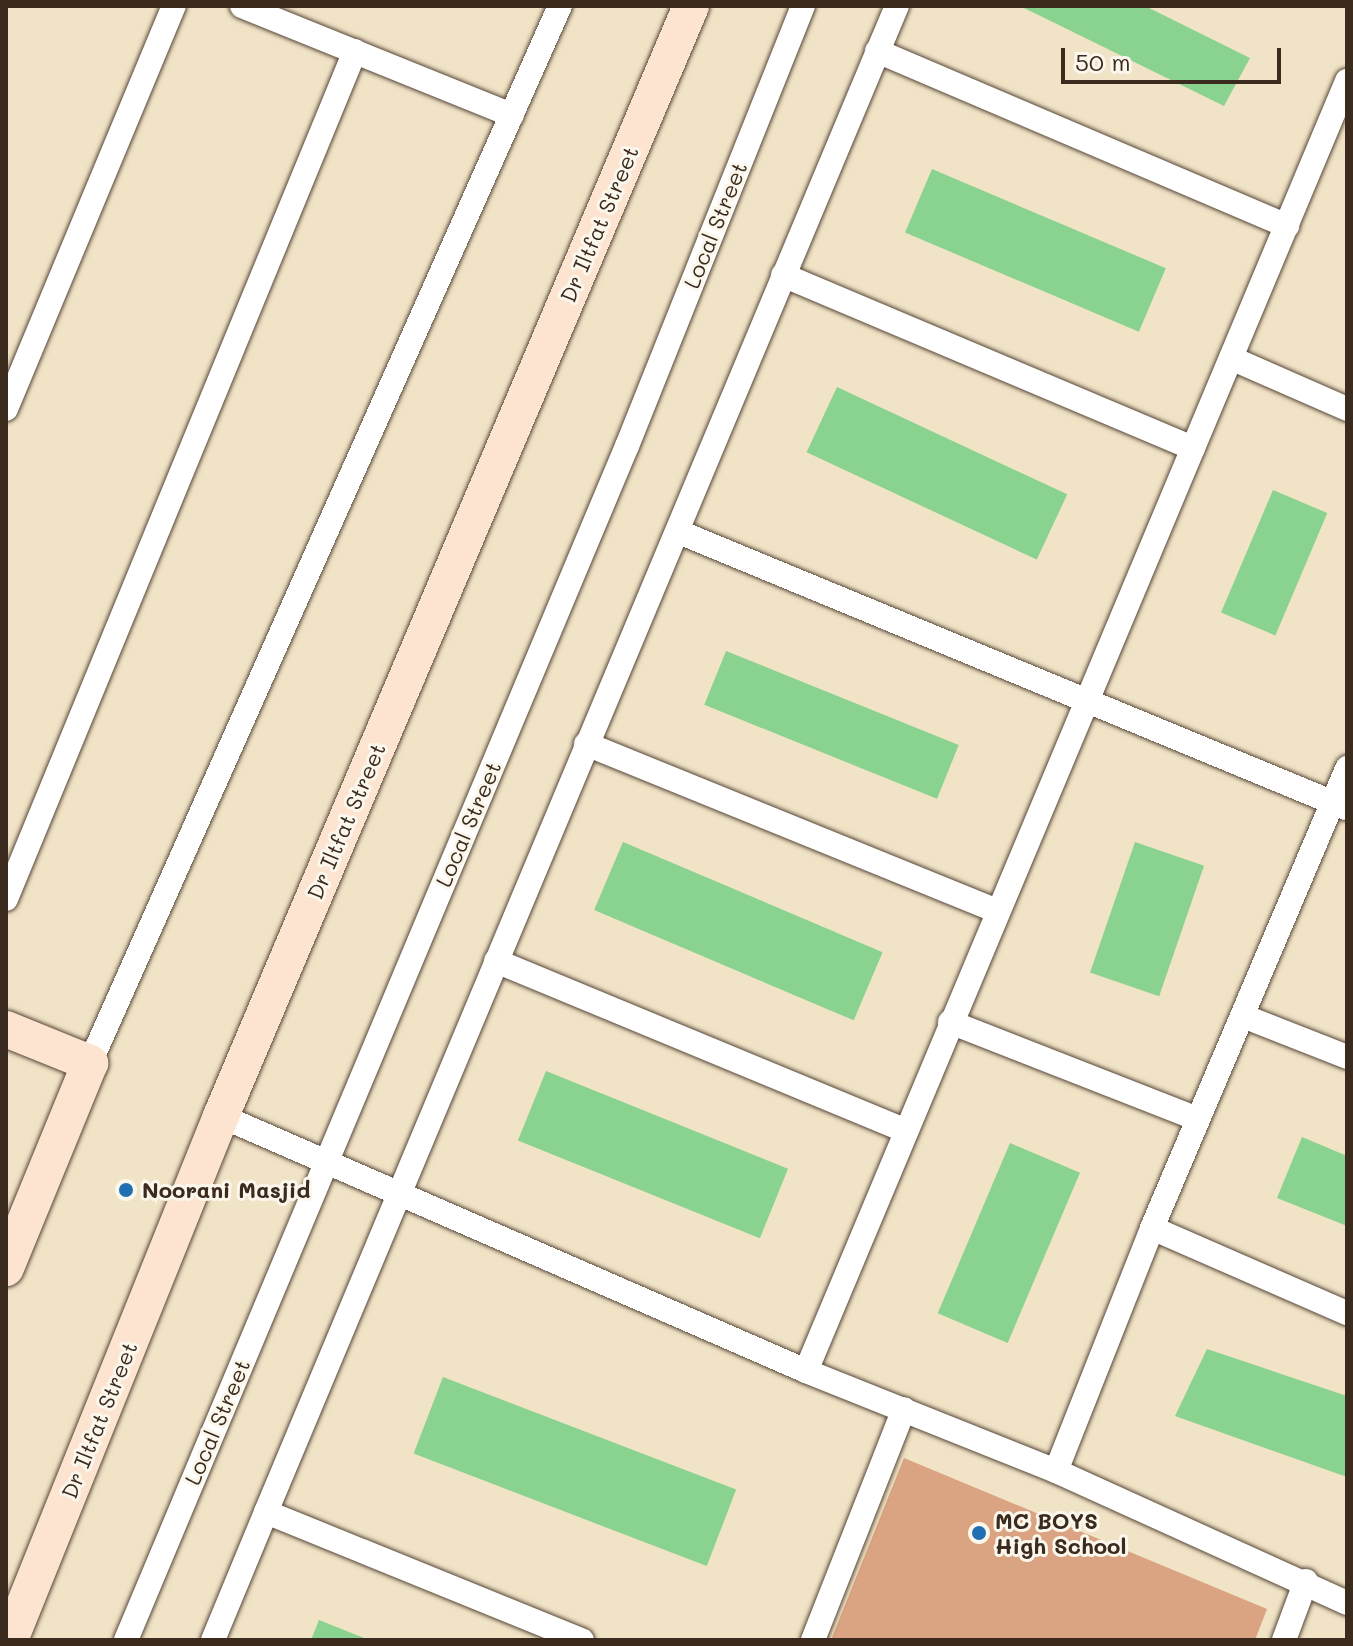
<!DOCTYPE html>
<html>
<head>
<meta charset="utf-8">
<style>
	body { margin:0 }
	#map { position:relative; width:1353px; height:1646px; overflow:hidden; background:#f1e3c6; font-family:Mali,sans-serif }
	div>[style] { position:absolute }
	.green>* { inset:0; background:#89d28f; transform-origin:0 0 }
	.building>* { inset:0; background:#daa381 }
	.roads { filter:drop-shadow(0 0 2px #564637) drop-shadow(0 0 2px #564637) }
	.street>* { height:24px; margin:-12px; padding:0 12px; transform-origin:12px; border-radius:12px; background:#fff }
	.secondary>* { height:36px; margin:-18px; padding:0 18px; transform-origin:18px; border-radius:18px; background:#fde4d0 }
	.dots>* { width:22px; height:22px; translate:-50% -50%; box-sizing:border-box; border:4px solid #fbf7ec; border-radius:50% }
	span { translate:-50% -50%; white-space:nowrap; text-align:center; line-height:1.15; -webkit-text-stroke:6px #fbf7ec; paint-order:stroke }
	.street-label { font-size:22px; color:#3b2a1e }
	.poi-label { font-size:22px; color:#3b2a1e; font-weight:700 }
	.left { translate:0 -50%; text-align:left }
	.frame { position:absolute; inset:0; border:8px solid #3b2a1e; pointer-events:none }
	.scale { position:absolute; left:1061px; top:48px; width:220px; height:36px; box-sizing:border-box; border:4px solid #3b2a1e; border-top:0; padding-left:10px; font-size:24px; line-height:28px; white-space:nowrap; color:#3b2a1e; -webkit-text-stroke:6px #fbf7ec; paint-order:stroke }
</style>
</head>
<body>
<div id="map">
	<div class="green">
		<div style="clip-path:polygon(1020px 6px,1145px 6px,1250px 58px,1224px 106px)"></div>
		<div style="left:932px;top:169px;width:254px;height:69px;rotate:23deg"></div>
		<div style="left:837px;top:387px;width:254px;height:72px;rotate:25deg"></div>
		<div style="left:1273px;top:490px;width:59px;height:133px;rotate:23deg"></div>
		<div style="left:726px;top:651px;width:251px;height:58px;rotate:22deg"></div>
		<div style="left:623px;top:842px;width:282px;height:74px;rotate:23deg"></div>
		<div style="left:1135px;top:842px;width:73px;height:138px;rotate:19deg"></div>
		<div style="left:546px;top:1071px;width:261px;height:75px;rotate:22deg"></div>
		<div style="clip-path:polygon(1302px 1137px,1347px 1156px,1347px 1226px,1277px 1198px)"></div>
		<div style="left:1010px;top:1143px;width:76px;height:185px;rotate:23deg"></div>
		<div style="clip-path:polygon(1207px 1349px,1347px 1396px,1347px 1477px,1175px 1416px)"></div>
		<div style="left:443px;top:1377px;width:314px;height:82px;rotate:21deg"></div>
		<div style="clip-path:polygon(319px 1620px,369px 1640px,370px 1640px,311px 1640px)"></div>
	</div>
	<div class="building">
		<div style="clip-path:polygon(904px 1458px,1267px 1609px,1255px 1640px,831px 1640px)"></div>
	</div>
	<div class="roads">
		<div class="street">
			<div style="left:242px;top:6px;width:291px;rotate:22deg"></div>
			<div style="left:877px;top:51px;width:446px;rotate:23.1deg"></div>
			<div style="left:783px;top:275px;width:445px;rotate:22.9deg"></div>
			<div style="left:1231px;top:358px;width:127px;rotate:23.7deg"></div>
			<div style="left:6px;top:409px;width:437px;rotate:-67.4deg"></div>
			<div style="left:679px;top:532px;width:722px;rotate:22.48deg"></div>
			<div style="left:586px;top:744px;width:444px;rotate:22.1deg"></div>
			<div style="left:6px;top:899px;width:917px;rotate:-67.63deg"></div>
			<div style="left:496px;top:961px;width:443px;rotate:22.5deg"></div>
			<div style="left:1243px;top:1016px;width:112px;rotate:21.5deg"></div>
			<div style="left:950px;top:1022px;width:266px;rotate:21.4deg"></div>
			<div style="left:90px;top:1063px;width:1157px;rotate:-66.03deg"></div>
			<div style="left:221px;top:1116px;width:638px;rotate:23.55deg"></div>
			<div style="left:806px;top:1371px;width:269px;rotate:21.8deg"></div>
			<div style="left:1056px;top:1471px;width:320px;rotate:24.4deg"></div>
			<div style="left:1152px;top:1228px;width:213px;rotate:23.6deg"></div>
			<div style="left:806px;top:1371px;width:1399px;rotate:-67.25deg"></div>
			<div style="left:1056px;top:1471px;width:261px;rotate:-68.4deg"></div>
			<div style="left:1152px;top:1228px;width:500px;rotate:-67deg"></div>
			<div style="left:266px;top:1512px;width:1633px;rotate:-67.27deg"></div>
			<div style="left:126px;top:1640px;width:1295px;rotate:-67.24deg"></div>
			<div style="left:627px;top:446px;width:474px;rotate:-68.2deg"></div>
			<div style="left:213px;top:1640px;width:139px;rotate:-67.5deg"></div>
			<div style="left:266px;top:1512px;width:341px;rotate:22.1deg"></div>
			<div style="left:813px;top:1640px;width:248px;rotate:-68.5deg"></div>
			<div style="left:1284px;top:1640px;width:63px;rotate:-69.6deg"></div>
		</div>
		<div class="secondary">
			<div style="left:6px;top:1029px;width:91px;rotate:22deg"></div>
			<div style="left:90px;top:1063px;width:222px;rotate:112.3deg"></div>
			<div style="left:10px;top:1640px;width:565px;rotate:-68.07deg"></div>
			<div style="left:221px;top:1116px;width:1205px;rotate:-67.05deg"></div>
		</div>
	</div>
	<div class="dots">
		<div style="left:126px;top:1190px;background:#1f6fb2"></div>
		<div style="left:979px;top:1533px;background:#1f6fb2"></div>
	</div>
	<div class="street-label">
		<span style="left:599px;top:224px;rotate:-67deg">Dr Iltfat Street</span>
		<span style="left:715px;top:225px;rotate:-68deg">Local Street</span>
		<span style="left:346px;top:821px;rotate:-67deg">Dr Iltfat Street</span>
		<span style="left:468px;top:824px;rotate:-67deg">Local Street</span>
		<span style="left:99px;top:1420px;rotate:-68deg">Dr Iltfat Street</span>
		<span style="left:217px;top:1422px;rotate:-67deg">Local Street</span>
	</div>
	<div class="poi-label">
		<span class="left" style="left:142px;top:1190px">Noorani Masjid</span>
		<span class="left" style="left:995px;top:1533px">MC BOYS<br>High School</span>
	</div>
	<div class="frame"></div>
	<div class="scale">50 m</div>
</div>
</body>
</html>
